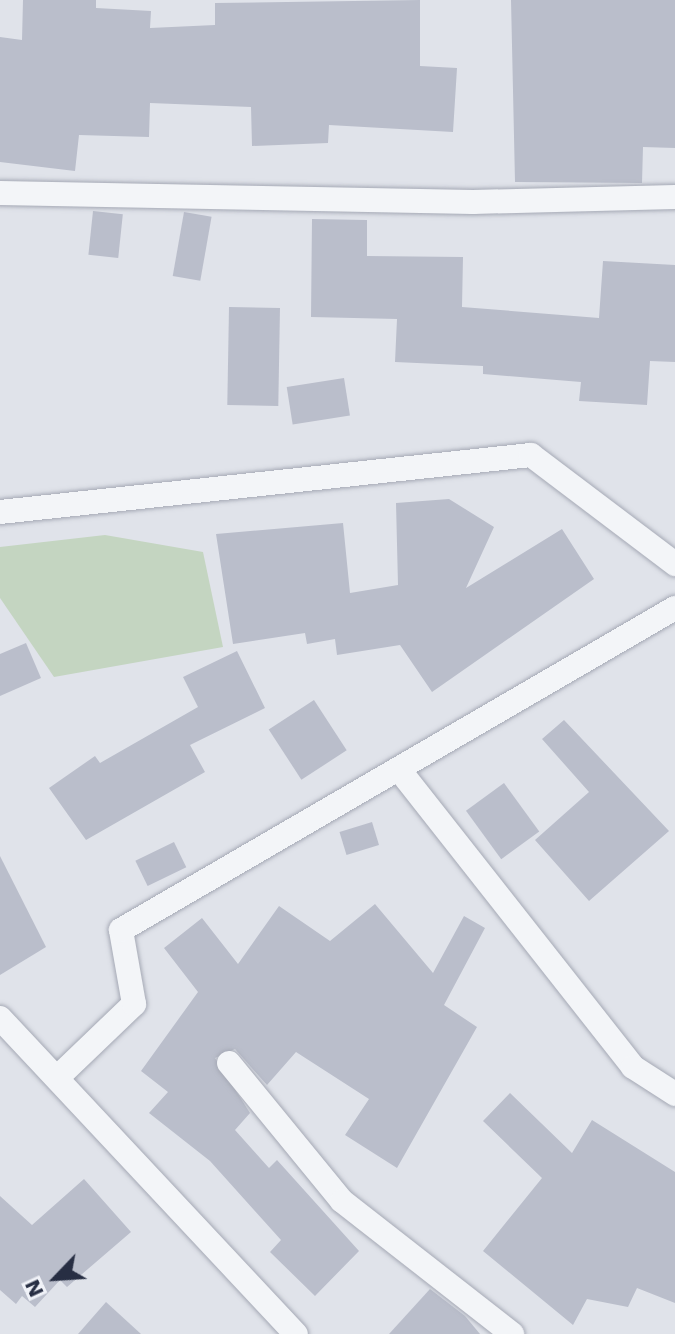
<!DOCTYPE html>
<html>
<head>
<meta charset="utf-8">
<style>
	body { margin:0 }
	#map { position:relative; width:675px; height:1334px; overflow:hidden; background:#e0e3ea; font-family:"Work Sans",sans-serif }
	div>[style] { position:absolute }
	.green>* { inset:0; background:#c4d5c1 }
	.building>* { inset:0; background:#babecb; transform-origin:0 0 }
	.roads { filter:drop-shadow(0 0 2px #a5a9b5) drop-shadow(0 0 2px #a5a9b5) }
	.street>* { height:24px; margin:-12px; padding:0 12px; transform-origin:12px; border-radius:12px; background:#f3f5f8 }
	span { translate:-50% -50%; white-space:nowrap; text-align:center; line-height:1.15; -webkit-text-stroke:6px #f0f2f8; paint-order:stroke }
	.north { position:absolute; left:16px; top:1238px; width:80px; height:80px; -webkit-text-stroke:6px #f0f2f8; paint-order:stroke; rotate:245deg; font-size:22px; font-weight:700; line-height:32px; text-align:center; color:#272e43 }
	.north::after { content:''; display:block; margin:auto; width:28px; height:36px; background:#272e43; clip-path:polygon(50% 0,100% 100%,50% 72%,0 100%) }
</style>
</head>
<body>
<div id="map">
	<div class="green">
		<div style="clip-path:polygon(105px 535px,203px 552px,223px 647px,54px 677px,0 598px,0 547px)"></div>
	</div>
	<div class="building">
		<div style="clip-path:polygon(23px 0,96px 0,96px 8px,151px 11px,150px 28px,215px 25px,215px 3px,420px 0,420px 66px,457px 68px,453px 132px,329px 125px,328px 143px,252px 146px,251px 107px,150px 103px,149px 137px,79px 135px,75px 171px,0 162px,0 37px,22px 40px)"></div>
		<div style="clip-path:polygon(511px 0,675px 0,675px 148px,643px 147px,642px 183px,515px 182px)"></div>
		<div style="left:93px;top:211px;width:30px;height:44px;rotate:6deg"></div>
		<div style="left:184px;top:212px;width:28px;height:65px;rotate:10deg"></div>
		<div style="clip-path:polygon(312px 219px,367px 220px,367px 256px,463px 257px,462px 307px,599px 318px,603px 261px,675px 265px,675px 362px,650px 361px,647px 405px,579px 401px,581px 382px,483px 374px,483px 366px,395px 362px,397px 319px,311px 317px)"></div>
		<div style="left:229px;top:307px;width:51px;height:98px;rotate:1deg"></div>
		<div style="left:344px;top:378px;width:38px;height:58px;rotate:81deg"></div>
		<div style="clip-path:polygon(449px 499px,494px 527px,466px 588px,562px 529px,594px 579px,432px 692px,400px 645px,337px 655px,335px 639px,307px 644px,305px 633px,233px 644px,216px 534px,343px 523px,350px 593px,398px 585px,396px 503px)"></div>
		<div style="clip-path:polygon(26px 643px,41px 678px,0 696px,0 654px)"></div>
		<div style="clip-path:polygon(237px 651px,265px 708px,190px 745px,205px 772px,86px 840px,49px 788px,95px 756px,100px 763px,198px 707px,183px 677px)"></div>
		<div style="left:314px;top:700px;width:60px;height:54px;rotate:57deg"></div>
		<div style="clip-path:polygon(564px 720px,669px 831px,589px 901px,535px 840px,589px 792px,542px 739px)"></div>
		<div style="left:504px;top:783px;width:60px;height:47px;rotate:54deg"></div>
		<div style="left:372px;top:822px;width:24px;height:34px;rotate:73deg"></div>
		<div style="left:174px;top:842px;width:28px;height:43px;rotate:64deg"></div>
		<div style="clip-path:polygon(0 856px,46px 947px,0 975px)"></div>
		<div style="clip-path:polygon(375px 904px,433px 973px,464px 916px,485px 928px,444px 1005px,477px 1027px,397px 1168px,345px 1135px,369px 1099px,296px 1052px,267px 1085px,235px 1049px,215px 1058px,250px 1113px,235px 1130px,269px 1168px,277px 1160px,359px 1251px,315px 1296px,270px 1252px,281px 1240px,210px 1161px,149px 1113px,168px 1092px,141px 1071px,198px 992px,164px 948px,202px 918px,238px 964px,279px 906px,330px 941px)"></div>
		<div style="clip-path:polygon(510px 1093px,572px 1153px,592px 1120px,675px 1172px,675px 1303px,637px 1288px,628px 1307px,587px 1299px,573px 1325px,483px 1251px,542px 1178px,483px 1121px)"></div>
		<div style="clip-path:polygon(84px 1179px,131px 1232px,67px 1287px,60px 1280px,35px 1307px,22px 1296px,16px 1304px,0 1290px,0 1196px,32px 1225px)"></div>
		<div style="clip-path:polygon(430px 1289px,465px 1316px,480px 1334px,389px 1334px)"></div>
		<div style="clip-path:polygon(106px 1302px,141px 1334px,78px 1334px)"></div>
	</div>
	<div class="roads">
		<div class="street">
			<div style="left:0;top:193px;width:473px;rotate:1.1deg"></div>
			<div style="left:473px;top:202px;width:202px;rotate:-1.4deg"></div>
			<div style="left:0;top:512px;width:534px;rotate:-6.13deg"></div>
			<div style="left:531px;top:455px;width:181px;rotate:37.1deg"></div>
			<div style="left:401px;top:772px;width:375px;rotate:51.8deg"></div>
			<div style="left:633px;top:1067px;width:50px;rotate:32.7deg"></div>
			<div style="left:0;top:1018px;width:433px;rotate:46.9deg"></div>
			<div style="left:229px;top:1063px;width:178px;rotate:50.7deg"></div>
			<div style="left:342px;top:1201px;width:216px;rotate:38deg"></div>
			<div style="left:59px;top:1076px;width:104px;rotate:-43.8deg"></div>
			<div style="left:134px;top:1004px;width:75px;rotate:-100deg"></div>
			<div style="left:121px;top:930px;width:641px;rotate:-30.17deg"></div>
		</div>
	</div>
	<div class="north">N</div>
</div>
</body>
</html>
